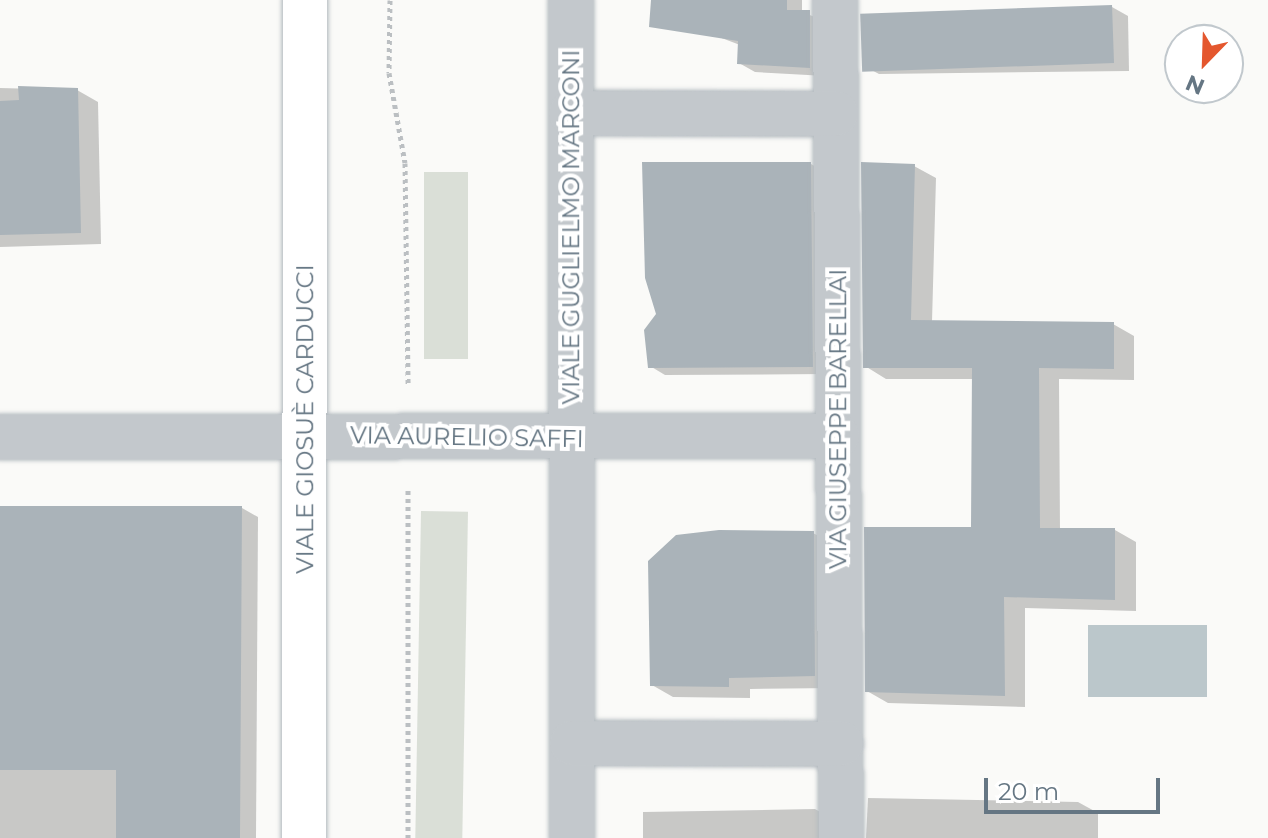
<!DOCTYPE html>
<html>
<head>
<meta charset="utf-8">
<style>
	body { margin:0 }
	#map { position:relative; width:1268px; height:838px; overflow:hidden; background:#fafaf8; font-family:Montserrat,sans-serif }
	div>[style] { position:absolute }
	.green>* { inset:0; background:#dadfd7; transform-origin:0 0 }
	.water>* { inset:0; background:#bbc7cb; transform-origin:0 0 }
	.shadow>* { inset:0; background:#0003 }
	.building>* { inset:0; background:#aab3b9; transform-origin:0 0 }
	.path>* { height:5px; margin-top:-2.5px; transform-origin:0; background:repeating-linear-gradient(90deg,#bbbfc2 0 4px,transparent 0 8px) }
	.roads { filter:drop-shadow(0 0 2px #b3babf) drop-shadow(0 0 2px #b3babf) }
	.street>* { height:44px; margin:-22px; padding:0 22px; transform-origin:22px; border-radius:22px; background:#c3c8cc }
	.secondary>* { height:44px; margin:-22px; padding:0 22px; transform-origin:22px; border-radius:22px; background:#fff }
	span { translate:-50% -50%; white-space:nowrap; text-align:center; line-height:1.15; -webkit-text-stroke:8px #fff; paint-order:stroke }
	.street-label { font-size:24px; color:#657683 }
	.north { position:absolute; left:1164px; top:24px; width:80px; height:80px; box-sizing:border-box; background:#fff; border:2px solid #c1c8cd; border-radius:50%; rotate:203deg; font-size:22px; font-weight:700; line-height:32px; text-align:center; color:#657683 }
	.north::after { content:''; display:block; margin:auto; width:28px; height:36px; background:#e4572e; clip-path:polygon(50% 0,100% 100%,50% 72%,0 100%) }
	.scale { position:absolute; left:984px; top:778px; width:176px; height:36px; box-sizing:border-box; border:4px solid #657683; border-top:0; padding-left:10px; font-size:24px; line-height:28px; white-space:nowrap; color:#657683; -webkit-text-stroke:6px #fff; paint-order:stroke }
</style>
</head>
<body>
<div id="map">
	<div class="green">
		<div style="left:424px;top:172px;width:44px;height:187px"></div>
		<div style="left:421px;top:511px;width:47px;height:327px;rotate:1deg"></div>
	</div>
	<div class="water">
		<div style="left:1088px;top:625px;width:119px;height:72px"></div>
	</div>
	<div class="shadow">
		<div style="clip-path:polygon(681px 0,802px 0,802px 12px,825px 21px,826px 76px,755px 72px,739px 63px,740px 45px,698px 29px)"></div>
		<div style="clip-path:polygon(1112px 7px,1128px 16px,1129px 71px,879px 74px,862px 65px)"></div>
		<div style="clip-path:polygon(0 88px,77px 90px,98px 102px,101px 244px,0 247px)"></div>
		<div style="clip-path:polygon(811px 164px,826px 173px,827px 374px,665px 375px,650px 366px,658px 315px)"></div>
		<div style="clip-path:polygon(914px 166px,936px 178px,932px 322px,1113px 324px,1134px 336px,1134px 380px,1059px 379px,1060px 530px,1115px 530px,1136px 542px,1136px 611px,1025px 608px,1025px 707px,888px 703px,867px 691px,973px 529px,974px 379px,886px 379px,865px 366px)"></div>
		<div style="clip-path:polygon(242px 508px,258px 517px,256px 838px,0 838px,0 509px)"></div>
		<div style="clip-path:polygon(813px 533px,835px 545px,836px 688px,750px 689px,750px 698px,673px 697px,652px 685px)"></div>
		<div style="clip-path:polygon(868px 798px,1078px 802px,1098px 813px,1098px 838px,866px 838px)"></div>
		<div style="clip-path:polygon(815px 809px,836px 821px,837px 838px,643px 838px,643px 812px)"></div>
	</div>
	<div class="building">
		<div style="clip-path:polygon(651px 0,787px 0,787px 10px,810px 10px,810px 68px,737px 64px,738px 41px,649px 27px)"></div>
		<div style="left:1112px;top:5px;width:58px;height:252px;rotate:88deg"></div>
		<div style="clip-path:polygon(18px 86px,78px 88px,81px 233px,0 235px,0 101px,19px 100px)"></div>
		<div style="clip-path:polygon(642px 162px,811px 162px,813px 367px,648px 368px,644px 330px,656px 314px,645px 278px)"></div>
		<div style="clip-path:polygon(861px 162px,915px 164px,911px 320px,1114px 322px,1114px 369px,1039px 368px,1040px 528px,1115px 528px,1115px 600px,1004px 597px,1005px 696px,865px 692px,864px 527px,971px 527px,972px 368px,863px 368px)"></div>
		<div style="clip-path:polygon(0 506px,242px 506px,240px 838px,116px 838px,116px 770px,0 770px)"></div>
		<div style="clip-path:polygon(719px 530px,814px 531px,815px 676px,729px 678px,729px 687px,650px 686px,648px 561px,676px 535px)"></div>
	</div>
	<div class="path">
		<div style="left:390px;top:0;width:73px;rotate:90.8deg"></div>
		<div style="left:389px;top:73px;width:91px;rotate:79.9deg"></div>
		<div style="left:405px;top:163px;width:222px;rotate:89.2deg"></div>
		<div style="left:408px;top:838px;width:351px;rotate:-90deg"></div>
	</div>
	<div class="roads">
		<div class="street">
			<div style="left:571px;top:0;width:838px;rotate:89.93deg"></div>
			<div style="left:835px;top:0;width:838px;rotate:89.59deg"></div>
			<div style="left:571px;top:113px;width:265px;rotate:0.2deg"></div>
			<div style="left:0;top:437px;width:837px;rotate:-0.07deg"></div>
			<div style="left:572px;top:743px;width:269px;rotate:0.2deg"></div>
		</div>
		<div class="secondary">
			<div style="left:304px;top:838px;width:838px;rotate:-89.93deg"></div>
		</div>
	</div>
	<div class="street-label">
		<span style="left:571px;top:227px;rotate:-90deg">VIALE GUGLIELMO MARCONI</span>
		<span style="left:305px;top:419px;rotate:-90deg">VIALE GIOSUÈ CARDUCCI</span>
		<span style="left:838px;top:419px;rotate:-90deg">VIA GIUSEPPE BARELLAI</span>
		<span style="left:467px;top:437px;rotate:1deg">VIA AURELIO SAFFI</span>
	</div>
	<div class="north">N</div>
	<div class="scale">20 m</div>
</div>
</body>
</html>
